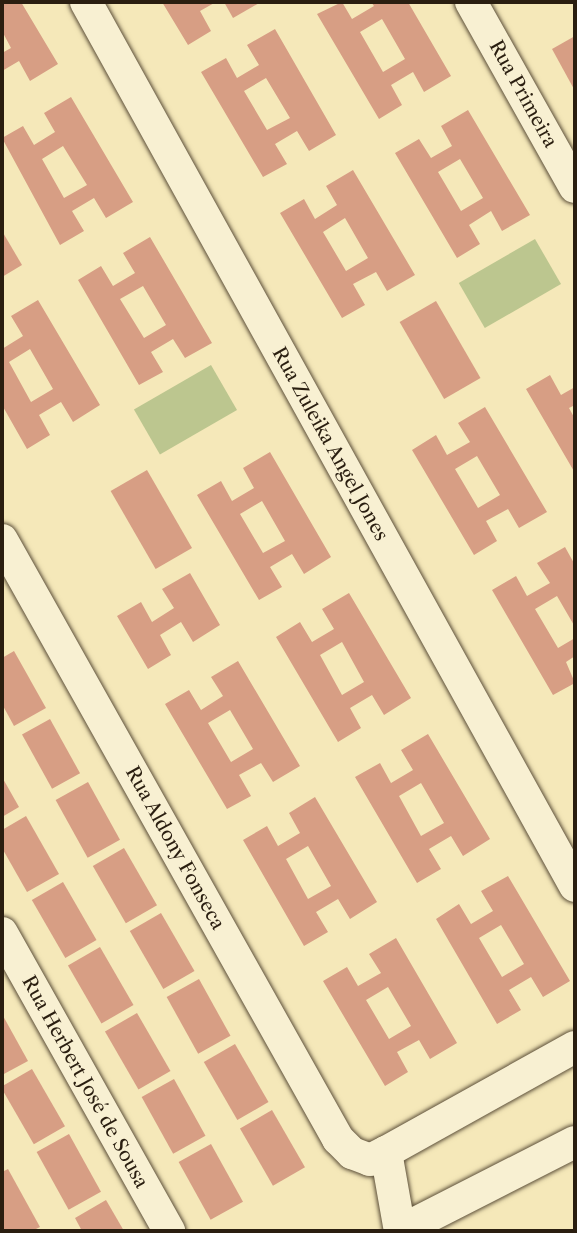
<!DOCTYPE html>
<html>
<head>
<meta charset="utf-8">
<style>
	body { margin:0 }
	#map { position:relative; width:577px; height:1233px; overflow:hidden; background:#f5e8b9; font-family:"Libre Caslon Text",serif }
	div>[style] { position:absolute }
	.green>* { inset:0; background:#bcc68f; transform-origin:0 0 }
	.building>* { inset:0; background:#d79e84; transform-origin:0 0 }
	.roads { filter:drop-shadow(0 0 2px #5d503a) drop-shadow(0 0 2px #5d503a) }
	.minor>* { height:32px; margin:-16px; padding:0 16px; transform-origin:16px; border-radius:16px; background:#f8f0d2 }
	span { translate:-50% -50%; white-space:nowrap; text-align:center; line-height:1.15; -webkit-text-stroke:6px #f8f0d2; paint-order:stroke }
	.street-label { font-size:19px; color:#2a1e10 }
	.frame { position:absolute; inset:0; border:4px solid #2a1e10; pointer-events:none }
</style>
</head>
<body>
<div id="map">
	<div class="green">
		<div style="left:535px;top:239px;width:52px;height:88px;rotate:60deg"></div>
		<div style="left:211px;top:365px;width:52px;height:89px;rotate:60deg"></div>
	</div>
	<div class="building">
		<div style="clip-path:polygon(2px 2px,21px 2px,58px 64px,30px 81px,19px 61px,2px 71px,2px 53px,11px 48px,2px 31px)"></div>
		<div style="clip-path:polygon(162px 2px,216px 2px,200px 11px,211px 31px,188px 45px)"></div>
		<div style="clip-path:polygon(224px 2px,261px 2px,233px 18px)"></div>
		<div style="clip-path:polygon(evenodd,342px 2px,352px 19px,374px 6px,371px 2px,408px 2px,451px 76px,424px 92px,413px 72px,391px 85px,402px 105px,379px 119px,317px 14px,342px 2px,382px 19px,405px 59px,383px 72px,360px 32px,382px 19px)"></div>
		<div style="clip-path:polygon(evenodd,275px 29px,336px 135px,309px 151px,297px 131px,275px 144px,287px 164px,263px 177px,201px 72px,226px 58px,237px 78px,259px 65px,247px 45px,275px 29px,266px 78px,290px 118px,267px 130px,244px 91px,266px 78px)"></div>
		<div style="clip-path:polygon(575px 36px,575px 91px,552px 49px)"></div>
		<div style="clip-path:polygon(evenodd,71px 97px,133px 202px,106px 218px,94px 198px,72px 211px,84px 231px,60px 245px,2px 138px,23px 126px,34px 145px,55px 132px,44px 113px,71px 97px,63px 146px,87px 185px,64px 198px,42px 159px,63px 146px)"></div>
		<div style="clip-path:polygon(evenodd,468px 110px,530px 215px,502px 231px,491px 211px,469px 225px,480px 244px,457px 258px,395px 153px,419px 139px,431px 158px,452px 146px,441px 126px,468px 110px,460px 159px,483px 198px,461px 211px,438px 172px,460px 159px)"></div>
		<div style="clip-path:polygon(evenodd,353px 170px,415px 275px,387px 291px,376px 272px,353px 284px,365px 305px,342px 318px,280px 213px,304px 199px,315px 219px,337px 205px,326px 186px,353px 170px,345px 218px,368px 258px,346px 271px,323px 232px,345px 218px)"></div>
		<div style="clip-path:polygon(2px 231px,22px 265px,2px 277px)"></div>
		<div style="clip-path:polygon(evenodd,150px 237px,212px 343px,185px 358px,173px 339px,151px 352px,163px 372px,139px 385px,78px 280px,101px 266px,113px 286px,135px 273px,123px 253px,150px 237px,143px 286px,166px 325px,144px 338px,120px 299px,143px 286px)"></div>
		<div style="clip-path:polygon(evenodd,38px 300px,100px 405px,73px 422px,61px 402px,39px 415px,50px 435px,27px 449px,2px 405px,2px 349px,23px 336px,11px 316px,38px 300px,30px 349px,53px 389px,31px 402px,9px 362px,30px 349px)"></div>
		<div style="left:436px;top:301px;width:89px;height:42px;rotate:60deg"></div>
		<div style="clip-path:polygon(550px 375px,561px 395px,575px 387px,575px 405px,569px 408px,575px 419px,575px 473px,526px 389px)"></div>
		<div style="clip-path:polygon(evenodd,485px 407px,547px 512px,519px 528px,508px 509px,486px 521px,497px 541px,474px 555px,412px 450px,436px 435px,447px 455px,470px 442px,458px 423px,485px 407px,477px 456px,500px 495px,478px 508px,455px 469px,477px 456px)"></div>
		<div style="clip-path:polygon(evenodd,270px 452px,331px 557px,304px 574px,292px 554px,270px 567px,282px 587px,259px 600px,197px 495px,221px 481px,232px 501px,254px 488px,243px 468px,270px 452px,262px 501px,285px 541px,263px 553px,240px 514px,262px 501px)"></div>
		<div style="left:147px;top:470px;width:90px;height:42px;rotate:60deg"></div>
		<div style="clip-path:polygon(565px 547px,575px 565px,575px 627px,557px 596px,535px 609px,558px 648px,575px 638px,575px 656px,566px 662px,575px 683px,553px 695px,492px 590px,516px 576px,527px 596px,550px 583px,537px 563px)"></div>
		<div style="clip-path:polygon(190px 573px,220px 625px,193px 642px,181px 622px,160px 635px,171px 655px,148px 669px,117px 616px,141px 602px,152px 622px,174px 608px,162px 589px)"></div>
		<div style="clip-path:polygon(evenodd,349px 593px,411px 698px,384px 715px,372px 695px,350px 708px,361px 728px,338px 742px,276px 637px,300px 622px,312px 642px,334px 629px,322px 609px,349px 593px,342px 642px,364px 682px,342px 695px,320px 655px,342px 642px)"></div>
		<div style="clip-path:polygon(14px 651px,46px 708px,14px 726px,2px 704px,2px 658px)"></div>
		<div style="clip-path:polygon(evenodd,238px 661px,300px 766px,273px 782px,261px 763px,239px 775px,251px 796px,227px 809px,165px 704px,189px 690px,201px 710px,223px 696px,211px 677px,238px 661px,230px 710px,253px 749px,231px 762px,208px 723px,230px 710px)"></div>
		<div style="left:50px;top:719px;width:62px;height:32px;rotate:61deg"></div>
		<div style="clip-path:polygon(evenodd,428px 734px,490px 839px,463px 856px,451px 836px,429px 849px,441px 869px,417px 883px,355px 777px,380px 763px,391px 783px,413px 770px,401px 750px,428px 734px,421px 783px,444px 823px,421px 836px,399px 796px,421px 783px)"></div>
		<div style="clip-path:polygon(2px 777px,19px 807px,2px 817px)"></div>
		<div style="left:88px;top:782px;width:66px;height:37px;rotate:61deg"></div>
		<div style="clip-path:polygon(evenodd,315px 797px,377px 902px,350px 919px,338px 899px,316px 912px,328px 932px,304px 946px,243px 840px,267px 826px,278px 846px,300px 833px,289px 813px,315px 797px,308px 846px,331px 886px,308px 899px,286px 859px,308px 846px)"></div>
		<div style="clip-path:polygon(26px 816px,59px 874px,27px 892px,2px 848px,2px 830px)"></div>
		<div style="left:124px;top:848px;width:66px;height:36px;rotate:60deg"></div>
		<div style="clip-path:polygon(evenodd,508px 876px,570px 981px,543px 997px,531px 977px,509px 990px,521px 1010px,497px 1024px,436px 919px,459px 904px,471px 924px,493px 911px,481px 891px,508px 876px,501px 925px,524px 964px,502px 977px,479px 938px,501px 925px)"></div>
		<div style="left:63px;top:882px;width:67px;height:36px;rotate:60deg"></div>
		<div style="left:161px;top:913px;width:67px;height:36px;rotate:60deg"></div>
		<div style="clip-path:polygon(evenodd,396px 938px,457px 1043px,430px 1059px,419px 1040px,397px 1052px,408px 1072px,385px 1086px,323px 981px,347px 967px,358px 986px,381px 973px,369px 954px,396px 938px,388px 987px,411px 1026px,389px 1039px,366px 1000px,388px 987px)"></div>
		<div style="left:100px;top:947px;width:67px;height:37px;rotate:60deg"></div>
		<div style="left:199px;top:979px;width:65px;height:37px;rotate:61deg"></div>
		<div style="left:137px;top:1013px;width:67px;height:37px;rotate:60deg"></div>
		<div style="clip-path:polygon(2px 1014px,28px 1061px,2px 1075px)"></div>
		<div style="left:235px;top:1044px;width:67px;height:36px;rotate:60deg"></div>
		<div style="left:32px;top:1069px;width:66px;height:36px;rotate:60deg"></div>
		<div style="left:174px;top:1079px;width:65px;height:37px;rotate:61deg"></div>
		<div style="left:272px;top:1110px;width:66px;height:37px;rotate:60deg"></div>
		<div style="left:69px;top:1134px;width:66px;height:37px;rotate:61deg"></div>
		<div style="left:211px;top:1144px;width:66px;height:37px;rotate:61deg"></div>
		<div style="clip-path:polygon(8px 1169px,40px 1227px,32px 1231px,2px 1231px,2px 1172px)"></div>
		<div style="clip-path:polygon(106px 1200px,124px 1231px,82px 1231px,75px 1218px)"></div>
	</div>
	<div class="roads">
		<div class="minor">
			<div style="left:86px;top:2px;width:1010px;rotate:61.05deg"></div>
			<div style="left:471px;top:2px;width:212px;rotate:60.7deg"></div>
			<div style="left:2px;top:540px;width:687px;rotate:60.71deg"></div>
			<div style="left:338px;top:1139px;width:20px;rotate:45deg"></div>
			<div style="left:352px;top:1153px;width:19px;rotate:21deg"></div>
			<div style="left:370px;top:1160px;width:18px;rotate:-27deg"></div>
			<div style="left:386px;top:1152px;width:216px;rotate:-29.1deg"></div>
			<div style="left:2px;top:933px;width:342px;rotate:60.7deg"></div>
			<div style="left:386px;top:1152px;width:80px;rotate:80deg"></div>
			<div style="left:400px;top:1231px;width:196px;rotate:-27deg"></div>
		</div>
	</div>
	<div class="street-label">
		<span style="left:523px;top:94px;rotate:61deg">Rua Primeira</span>
		<span style="left:330px;top:444px;rotate:61deg">Rua Zuleika Angel Jones</span>
		<span style="left:175px;top:848px;rotate:61deg">Rua Aldony Fonseca</span>
		<span style="left:85px;top:1082px;rotate:61deg">Rua Herbert José de Sousa</span>
	</div>
	<div class="frame"></div>
</div>
</body>
</html>
